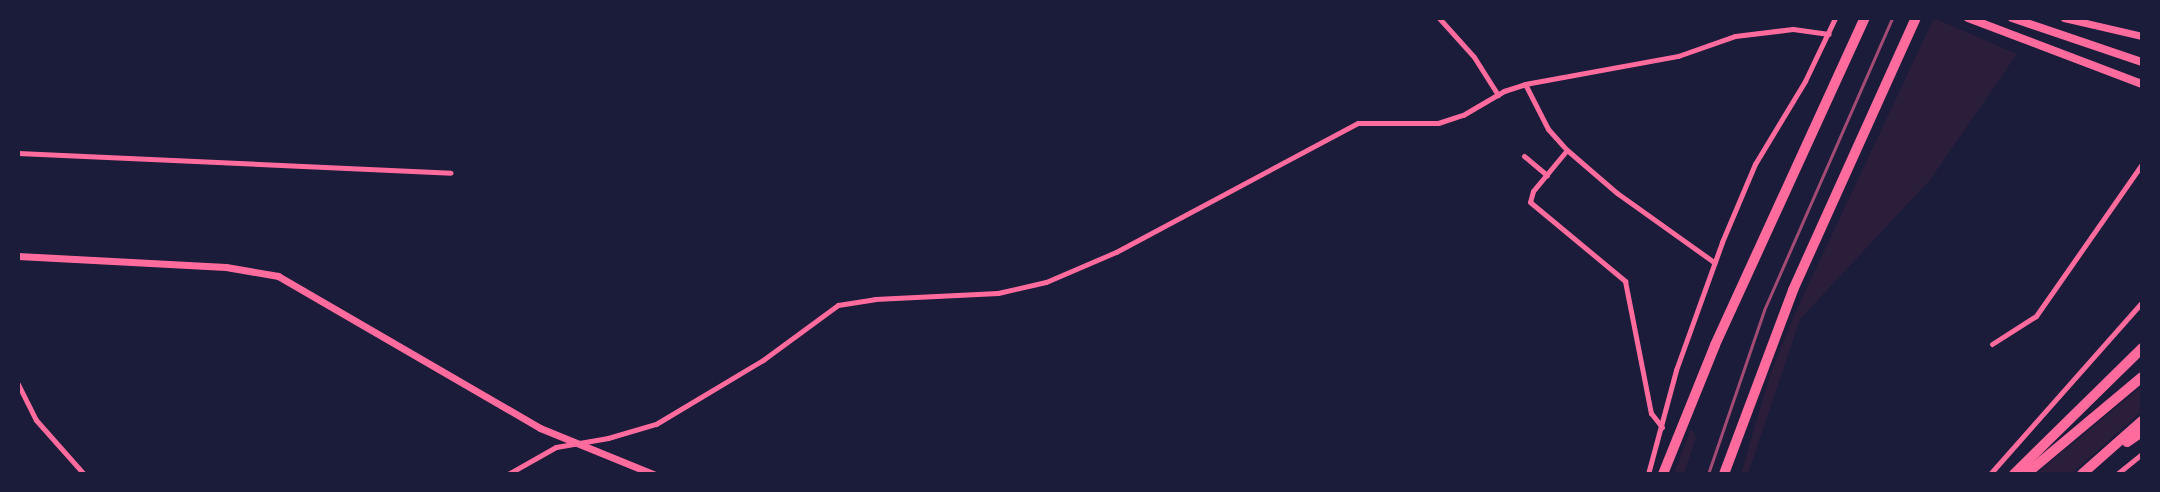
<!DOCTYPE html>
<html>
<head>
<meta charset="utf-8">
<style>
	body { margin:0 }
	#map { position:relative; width:2160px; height:492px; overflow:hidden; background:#1b1b3a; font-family:Commissioner,sans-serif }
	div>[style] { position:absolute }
	.green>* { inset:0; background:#2a1e3b }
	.minor>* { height:5px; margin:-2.5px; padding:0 2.5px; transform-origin:2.5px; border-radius:2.5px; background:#ff6b9d }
	.tertiary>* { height:7px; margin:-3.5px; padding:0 3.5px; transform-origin:3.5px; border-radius:3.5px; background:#ff6b9d }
	.primary>* { height:8px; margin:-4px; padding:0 4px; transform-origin:4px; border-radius:4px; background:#ff6b9d }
	.motorway>* { height:10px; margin:-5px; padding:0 5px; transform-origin:5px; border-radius:5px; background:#ff6b9d }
	.rail>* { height:3px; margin:-1.5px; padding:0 1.5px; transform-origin:1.5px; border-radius:1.5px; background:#a44b75 }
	span { translate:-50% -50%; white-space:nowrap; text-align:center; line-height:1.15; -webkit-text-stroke:4.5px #1b1b3a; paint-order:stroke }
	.frame { position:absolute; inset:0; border:20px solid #1b1b3a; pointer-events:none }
</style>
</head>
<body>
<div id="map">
	<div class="green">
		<div style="clip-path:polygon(1934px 18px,2017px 54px,1930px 180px,1800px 319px,1748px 474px,1741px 474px,1770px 375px,1795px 313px)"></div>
		<div style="clip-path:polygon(2142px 386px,2142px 411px,2071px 474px,2036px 474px)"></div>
		<div style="clip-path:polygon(1691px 428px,1696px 437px,1684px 474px,1674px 474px)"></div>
	</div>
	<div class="minor">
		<div style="left:1439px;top:18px;width:52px;rotate:48.1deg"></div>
		<div style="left:1474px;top:57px;width:45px;rotate:57.7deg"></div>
		<div style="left:1525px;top:84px;width:51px;rotate:62.9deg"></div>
		<div style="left:1548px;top:129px;width:28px;rotate:48deg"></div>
		<div style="left:1567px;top:150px;width:66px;rotate:40.7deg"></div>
		<div style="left:1617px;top:193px;width:120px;rotate:35.5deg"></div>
		<div style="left:1567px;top:150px;width:53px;rotate:129.7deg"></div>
		<div style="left:1533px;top:191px;width:11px;rotate:105deg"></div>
		<div style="left:1530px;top:202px;width:124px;rotate:39.7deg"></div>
		<div style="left:1625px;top:281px;width:135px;rotate:78.9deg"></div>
		<div style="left:1651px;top:413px;width:18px;rotate:52deg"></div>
		<div style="left:18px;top:153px;width:433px;rotate:2.6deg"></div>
		<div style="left:1524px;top:156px;width:30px;rotate:40deg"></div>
		<div style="left:1992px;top:344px;width:52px;rotate:-32.5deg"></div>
		<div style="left:2036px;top:316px;width:185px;rotate:-55.1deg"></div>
		<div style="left:18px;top:384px;width:40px;rotate:63.4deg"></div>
		<div style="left:36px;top:420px;width:72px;rotate:48.4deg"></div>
		<div style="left:508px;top:474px;width:55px;rotate:-29.4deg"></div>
		<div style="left:556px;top:447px;width:53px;rotate:-9.8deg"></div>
		<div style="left:608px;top:438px;width:50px;rotate:-16.3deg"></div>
		<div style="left:656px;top:424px;width:125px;rotate:-30.9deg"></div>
		<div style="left:763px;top:360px;width:93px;rotate:-36.3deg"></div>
		<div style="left:838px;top:305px;width:37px;rotate:-9deg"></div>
		<div style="left:875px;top:299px;width:123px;rotate:-2.8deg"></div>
		<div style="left:998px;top:293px;width:49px;rotate:-12.9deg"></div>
		<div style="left:1046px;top:282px;width:76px;rotate:-23.2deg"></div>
		<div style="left:1116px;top:252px;width:274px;rotate:-28.1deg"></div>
		<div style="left:1358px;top:123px;width:80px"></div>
		<div style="left:1438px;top:123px;width:26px;rotate:-18deg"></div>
		<div style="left:1463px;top:115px;width:48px;rotate:-30.3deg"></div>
		<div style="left:1504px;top:91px;width:22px;rotate:-18deg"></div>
		<div style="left:1525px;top:84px;width:156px;rotate:-10.4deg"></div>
		<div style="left:1678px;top:56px;width:60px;rotate:-19.3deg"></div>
		<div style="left:1735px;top:36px;width:58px;rotate:-6.9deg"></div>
		<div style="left:1793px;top:29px;width:36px;rotate:8deg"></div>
		<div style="left:1648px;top:474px;width:108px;rotate:-74.9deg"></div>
		<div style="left:1676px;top:370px;width:136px;rotate:-70.2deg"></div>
		<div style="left:1722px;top:242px;width:85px;rotate:-67.1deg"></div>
		<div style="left:1755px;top:164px;width:97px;rotate:-58.9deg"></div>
		<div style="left:1805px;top:81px;width:70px;rotate:-64.5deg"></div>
		<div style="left:1990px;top:474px;width:230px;rotate:-48.5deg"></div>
		<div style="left:2117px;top:474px;width:32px;rotate:-39deg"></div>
	</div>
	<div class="tertiary">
		<div style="left:2064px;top:18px;width:80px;rotate:13deg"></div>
		<div style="left:18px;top:256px;width:208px;rotate:3deg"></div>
		<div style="left:226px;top:267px;width:53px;rotate:9.8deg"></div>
		<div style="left:278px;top:276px;width:303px;rotate:30.1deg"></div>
		<div style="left:540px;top:428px;width:122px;rotate:22.2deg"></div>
	</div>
	<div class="primary">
		<div style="left:1968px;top:18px;width:186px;rotate:20.8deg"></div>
		<div style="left:2012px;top:18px;width:137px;rotate:18.7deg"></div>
	</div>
	<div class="motorway">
		<div style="left:2127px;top:442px;width:18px;rotate:-34deg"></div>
		<div style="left:1663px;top:474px;width:139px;rotate:-68deg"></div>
		<div style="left:1715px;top:345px;width:360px;rotate:-65.4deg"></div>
		<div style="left:1724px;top:474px;width:197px;rotate:-69.4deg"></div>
		<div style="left:1793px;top:290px;width:299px;rotate:-65.7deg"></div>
		<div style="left:2014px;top:474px;width:180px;rotate:-44.5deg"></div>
		<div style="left:2026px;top:474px;width:151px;rotate:-39.9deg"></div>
		<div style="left:2082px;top:474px;width:80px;rotate:-41.5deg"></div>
	</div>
	<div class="rail">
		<div style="left:1708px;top:474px;width:173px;rotate:-71.1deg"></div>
		<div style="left:1764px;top:310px;width:319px;rotate:-66.3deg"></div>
	</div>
	<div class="frame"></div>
</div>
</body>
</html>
